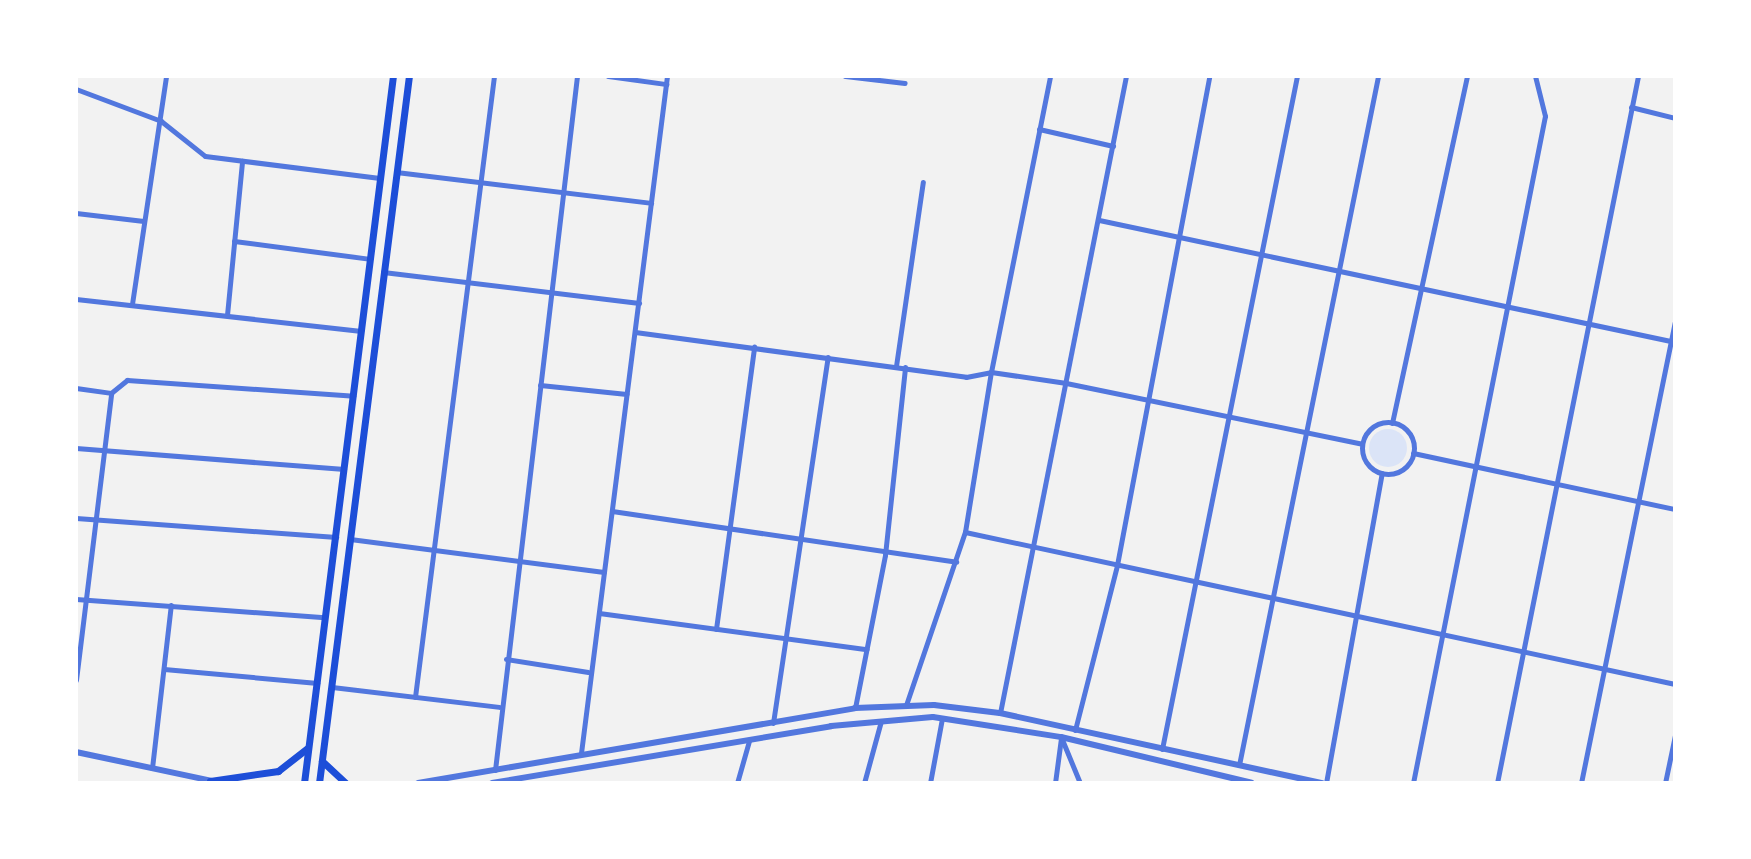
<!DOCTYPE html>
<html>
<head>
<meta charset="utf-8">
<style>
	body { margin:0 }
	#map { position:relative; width:1751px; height:859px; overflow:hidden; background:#f2f2f2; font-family:"IBM Plex Serif",serif }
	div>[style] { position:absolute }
	.green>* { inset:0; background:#dbe4f7 }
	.round { border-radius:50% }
	.minor>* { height:5px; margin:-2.5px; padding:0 2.5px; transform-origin:2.5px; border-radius:2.5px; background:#5277de }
	.minor>.ring { margin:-2.5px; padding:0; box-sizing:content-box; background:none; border:5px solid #5277de; border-radius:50% }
	.tertiary>* { height:6px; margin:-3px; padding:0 3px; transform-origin:3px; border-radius:3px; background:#5277de }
	.secondary>* { height:7px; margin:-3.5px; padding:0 3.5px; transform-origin:3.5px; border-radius:3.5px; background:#1d4ed8 }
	span { translate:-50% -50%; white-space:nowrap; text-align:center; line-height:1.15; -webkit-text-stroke:7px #fff; paint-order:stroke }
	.frame { position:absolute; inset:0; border:78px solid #fff; pointer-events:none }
</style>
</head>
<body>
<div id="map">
	<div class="green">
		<div class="round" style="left:1369px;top:429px;width:38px;height:38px"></div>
	</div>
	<div class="minor">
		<div style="left:608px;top:76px;width:59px;rotate:7.9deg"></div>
		<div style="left:845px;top:76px;width:60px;rotate:6.7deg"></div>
		<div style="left:76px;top:89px;width:91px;rotate:20.6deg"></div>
		<div style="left:161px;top:121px;width:56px;rotate:38.5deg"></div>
		<div style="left:205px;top:156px;width:176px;rotate:7.2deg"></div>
		<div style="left:1631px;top:107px;width:45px;rotate:14deg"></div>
		<div style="left:1039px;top:129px;width:76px;rotate:12.9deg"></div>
		<div style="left:396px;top:172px;width:257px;rotate:6.9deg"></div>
		<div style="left:76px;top:213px;width:68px;rotate:6.7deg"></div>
		<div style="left:1099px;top:220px;width:589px;rotate:11.96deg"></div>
		<div style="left:234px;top:241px;width:137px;rotate:7.5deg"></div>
		<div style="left:383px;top:272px;width:258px;rotate:6.9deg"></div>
		<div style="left:76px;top:299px;width:287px;rotate:6.4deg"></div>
		<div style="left:132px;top:304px;width:231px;rotate:-81.5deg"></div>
		<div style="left:227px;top:315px;width:155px;rotate:-84.4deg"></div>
		<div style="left:635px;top:332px;width:334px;rotate:7.7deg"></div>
		<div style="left:966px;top:377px;width:25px;rotate:-11deg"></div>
		<div style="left:991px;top:372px;width:76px;rotate:8.3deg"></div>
		<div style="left:1066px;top:383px;width:302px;rotate:11.6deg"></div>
		<div style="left:896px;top:366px;width:186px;rotate:-81.7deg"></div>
		<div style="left:540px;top:385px;width:87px;rotate:5.9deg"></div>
		<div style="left:76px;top:388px;width:35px;rotate:8deg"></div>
		<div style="left:111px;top:393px;width:21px;rotate:-39deg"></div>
		<div style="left:127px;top:380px;width:227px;rotate:4deg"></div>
		<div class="ring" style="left:1362px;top:422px;width:47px;height:47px"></div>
		<div style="left:1392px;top:423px;width:355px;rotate:-77.8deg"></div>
		<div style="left:76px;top:448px;width:269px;rotate:4.5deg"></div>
		<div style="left:1413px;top:453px;width:268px;rotate:12.1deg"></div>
		<div style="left:612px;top:511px;width:348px;rotate:8.4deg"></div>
		<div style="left:76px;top:518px;width:261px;rotate:4.2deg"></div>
		<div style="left:965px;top:532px;width:726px;rotate:12.08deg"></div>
		<div style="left:350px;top:539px;width:256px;rotate:7.4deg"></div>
		<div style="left:76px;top:599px;width:249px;rotate:4.2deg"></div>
		<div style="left:599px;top:613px;width:270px;rotate:7.7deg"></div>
		<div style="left:716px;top:629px;width:285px;rotate:-82.3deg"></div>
		<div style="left:506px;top:659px;width:83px;rotate:9deg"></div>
		<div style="left:164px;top:669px;width:154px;rotate:5.2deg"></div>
		<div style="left:76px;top:680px;width:289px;rotate:-83deg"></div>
		<div style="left:332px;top:687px;width:168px;rotate:6.8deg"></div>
		<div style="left:415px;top:697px;width:626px;rotate:-82.75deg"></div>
		<div style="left:906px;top:705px;width:183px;rotate:-71.2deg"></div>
		<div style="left:965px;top:532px;width:162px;rotate:-80.8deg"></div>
		<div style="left:991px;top:372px;width:302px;rotate:-78.7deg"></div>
		<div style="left:855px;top:708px;width:156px;rotate:-78.9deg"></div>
		<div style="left:885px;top:555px;width:189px;rotate:-83.9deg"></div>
		<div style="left:1000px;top:713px;width:649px;rotate:-78.81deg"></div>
		<div style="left:773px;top:723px;width:370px;rotate:-81.5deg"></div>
		<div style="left:1075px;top:730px;width:170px;rotate:-75.7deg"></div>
		<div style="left:1117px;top:565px;width:498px;rotate:-79.3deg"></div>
		<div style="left:1061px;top:737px;width:50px;rotate:67.6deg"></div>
		<div style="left:1162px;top:749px;width:686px;rotate:-78.66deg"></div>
		<div style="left:581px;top:753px;width:682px;rotate:-82.76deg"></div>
		<div style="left:1239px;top:765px;width:703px;rotate:-78.59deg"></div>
		<div style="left:152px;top:768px;width:164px;rotate:-83.4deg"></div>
		<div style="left:495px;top:770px;width:699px;rotate:-83.26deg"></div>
		<div style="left:737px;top:783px;width:44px;rotate:-74.1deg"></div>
		<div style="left:864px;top:783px;width:64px;rotate:-74.7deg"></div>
		<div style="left:930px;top:783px;width:66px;rotate:-79.5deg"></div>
		<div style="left:1055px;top:783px;width:45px;rotate:-82.4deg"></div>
		<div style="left:1326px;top:783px;width:315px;rotate:-79.8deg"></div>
		<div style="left:1413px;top:783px;width:680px;rotate:-78.81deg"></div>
		<div style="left:1545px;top:116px;width:41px;rotate:-104deg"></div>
		<div style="left:1497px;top:783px;width:721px;rotate:-78.72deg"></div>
		<div style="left:1581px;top:783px;width:470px;rotate:-78.5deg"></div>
		<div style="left:1665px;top:783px;width:49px;rotate:-78.2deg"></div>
	</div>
	<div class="tertiary">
		<div style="left:76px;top:752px;width:140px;rotate:12deg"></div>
		<div style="left:418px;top:783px;width:443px;rotate:-9.7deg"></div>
		<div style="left:855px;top:708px;width:79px;rotate:-2.2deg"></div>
		<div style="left:934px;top:705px;width:66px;rotate:6.9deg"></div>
		<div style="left:1000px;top:713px;width:330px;rotate:12.3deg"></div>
		<div style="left:492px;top:783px;width:344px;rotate:-9.5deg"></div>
		<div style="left:831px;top:726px;width:102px;rotate:-5deg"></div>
		<div style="left:933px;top:717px;width:130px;rotate:8.9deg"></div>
		<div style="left:1061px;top:737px;width:196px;rotate:13.5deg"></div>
	</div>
	<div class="secondary">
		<div style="left:322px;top:761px;width:33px;rotate:43deg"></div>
		<div style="left:210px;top:781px;width:69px;rotate:-8.4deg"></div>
		<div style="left:278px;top:771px;width:37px;rotate:-38deg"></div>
		<div style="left:304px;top:783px;width:713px;rotate:-82.83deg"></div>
		<div style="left:319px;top:783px;width:713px;rotate:-82.75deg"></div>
	</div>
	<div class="frame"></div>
</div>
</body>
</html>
